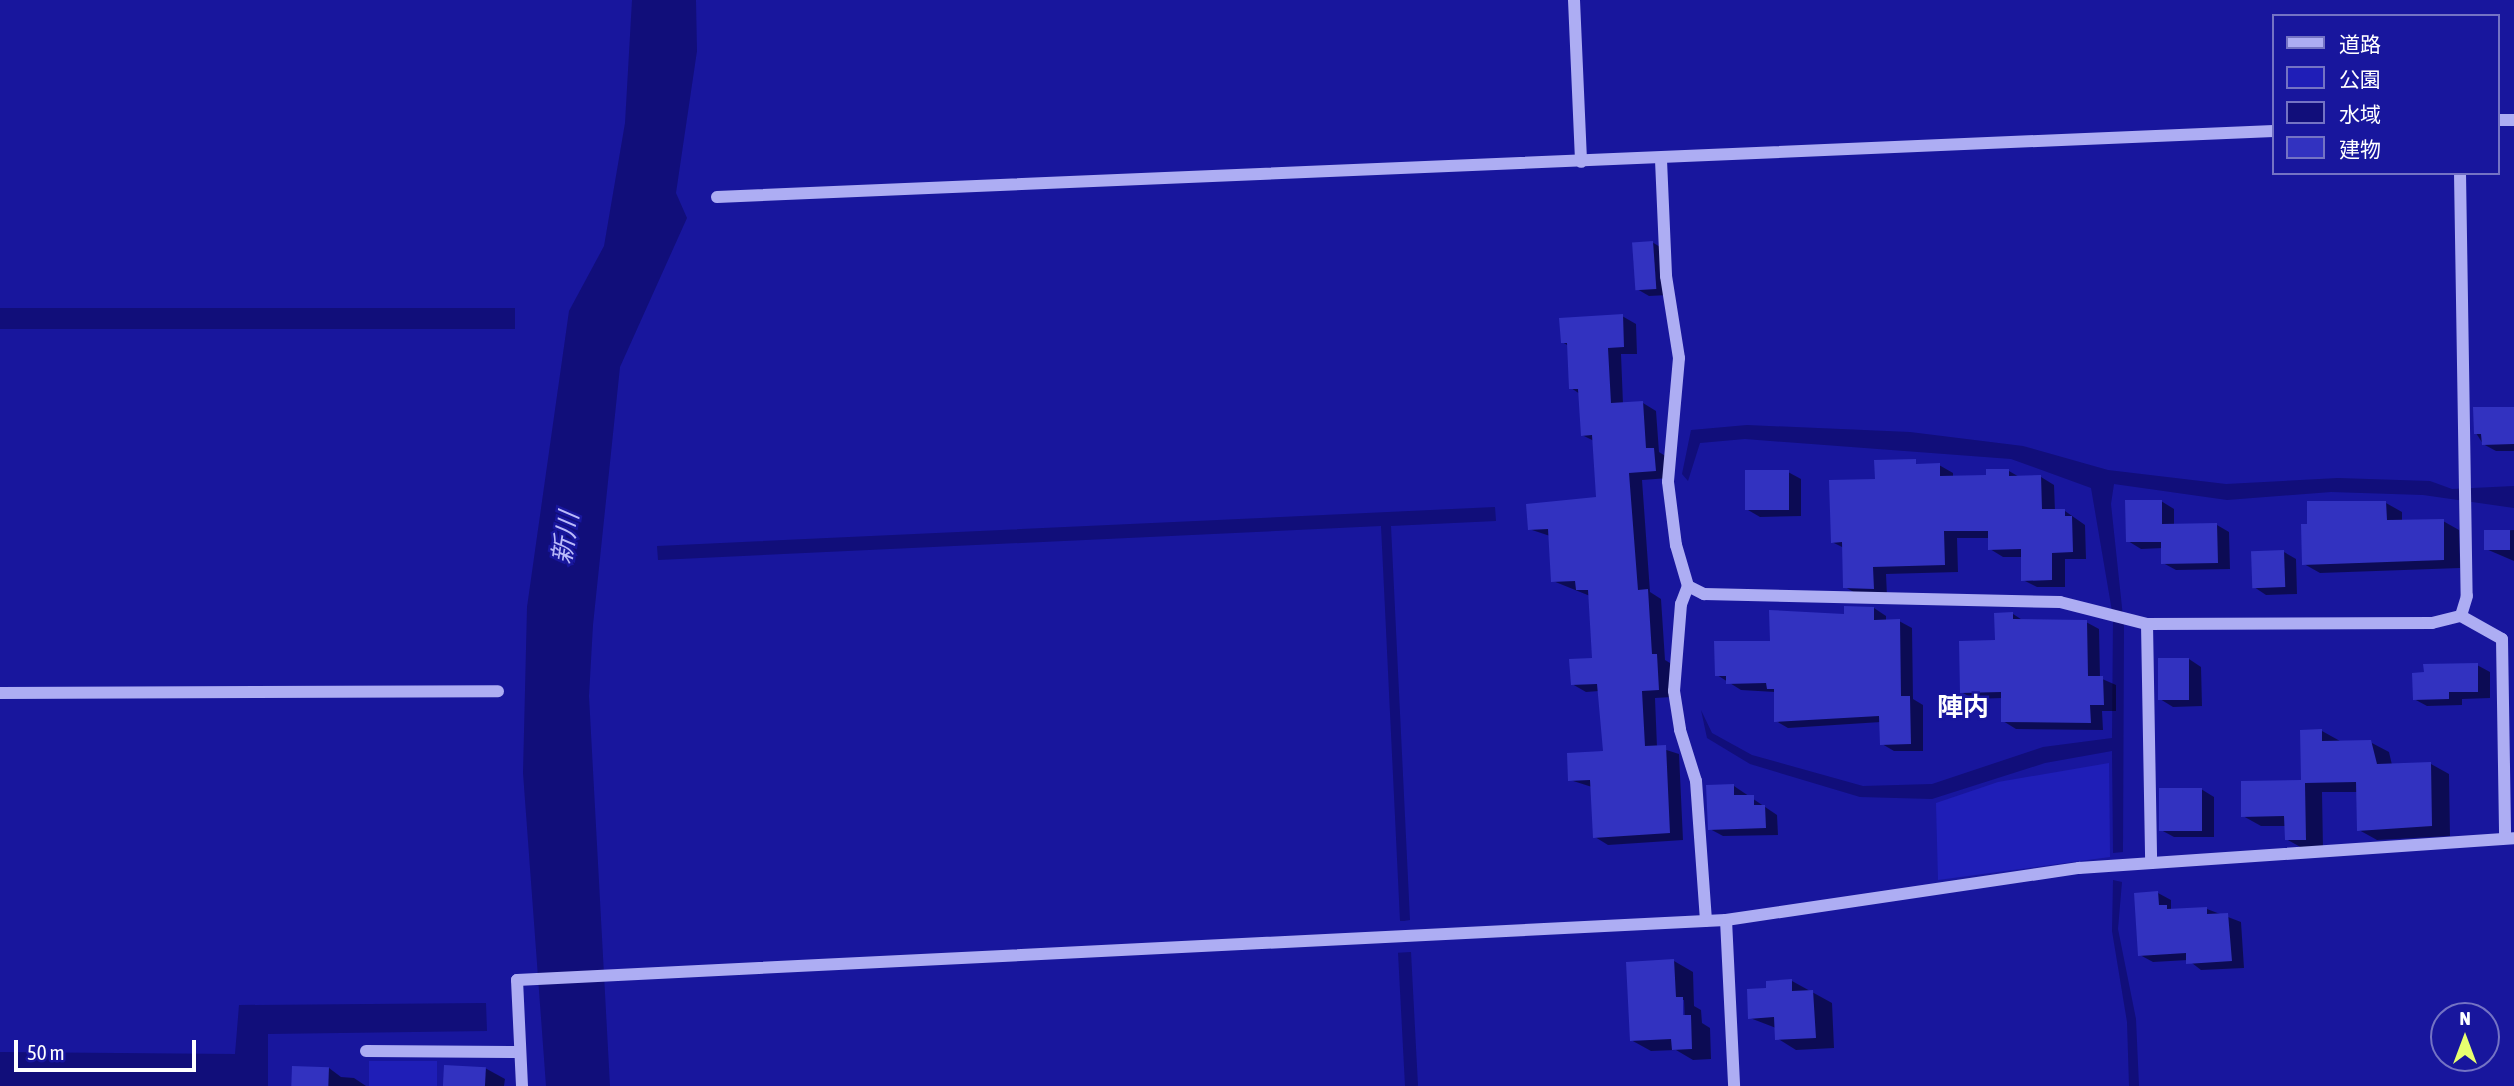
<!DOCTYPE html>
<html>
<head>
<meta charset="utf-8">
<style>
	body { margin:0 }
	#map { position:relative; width:2514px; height:1086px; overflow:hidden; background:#18169d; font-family:"Asap Condensed","Noto Sans JP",sans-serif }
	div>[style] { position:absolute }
	.green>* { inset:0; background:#1f1eb7; transform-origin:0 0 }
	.water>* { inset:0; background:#110e7a; transform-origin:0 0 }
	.shadow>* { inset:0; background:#0007 }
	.building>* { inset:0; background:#3232c0; transform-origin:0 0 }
	.minor>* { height:12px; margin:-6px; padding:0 6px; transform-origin:6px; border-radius:6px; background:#adadf3 }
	span { translate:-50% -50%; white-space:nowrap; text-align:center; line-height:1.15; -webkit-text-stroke:5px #18169d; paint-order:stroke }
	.water-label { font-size:26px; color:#babaf9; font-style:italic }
	.neighbourhood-label { font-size:26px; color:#fff; font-weight:700 }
	.legend { position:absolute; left:2272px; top:14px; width:228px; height:161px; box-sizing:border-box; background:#18169d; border:2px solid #7473c4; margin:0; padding:9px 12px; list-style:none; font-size:21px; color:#fff }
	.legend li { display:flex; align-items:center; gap:14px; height:35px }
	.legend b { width:35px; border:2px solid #7473c4 }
	.north { position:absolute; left:2430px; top:1002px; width:70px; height:70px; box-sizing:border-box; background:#18169d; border:2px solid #7473c4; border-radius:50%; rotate:0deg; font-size:19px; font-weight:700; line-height:28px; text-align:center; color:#fff }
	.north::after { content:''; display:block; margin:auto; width:24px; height:32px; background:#e8ff6f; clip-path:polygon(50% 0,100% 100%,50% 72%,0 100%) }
	.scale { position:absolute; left:14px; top:1040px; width:182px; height:32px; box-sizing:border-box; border:4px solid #fff; border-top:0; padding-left:9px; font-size:21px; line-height:24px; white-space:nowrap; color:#fff; -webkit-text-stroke:5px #18169d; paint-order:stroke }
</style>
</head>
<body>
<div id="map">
	<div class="green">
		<div style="clip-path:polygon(2109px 763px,2110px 857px,1938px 880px,1936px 803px,1998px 782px)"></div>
		<div style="left:437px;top:1061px;width:25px;height:68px;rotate:90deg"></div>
	</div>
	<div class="water">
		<div style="clip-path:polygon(632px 0,696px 0,697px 51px,676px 193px,687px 218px,620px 367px,593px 625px,589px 696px,610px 1086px,546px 1086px,523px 773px,527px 607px,569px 311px,604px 246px,625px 123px)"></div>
		<div style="left:515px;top:308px;width:21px;height:515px;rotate:90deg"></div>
		<div style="clip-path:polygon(1747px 425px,1910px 432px,2023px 446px,2108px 470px,2226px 484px,2338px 478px,2430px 481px,2452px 489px,2514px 486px,2514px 508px,2423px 495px,2331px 492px,2227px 500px,2114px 484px,2111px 504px,2124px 626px,2123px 852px,2113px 853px,2112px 751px,2045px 763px,1932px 799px,1860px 797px,1750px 764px,1707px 738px,1701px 710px,1712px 733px,1752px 755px,1863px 786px,1932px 784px,2043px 747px,2112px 738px,2113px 617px,2091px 488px,2011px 459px,1745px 439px,1700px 443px,1688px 481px,1682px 474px,1691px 430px)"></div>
		<div style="clip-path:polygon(1495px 507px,1496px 521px,1391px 526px,1410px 920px,1404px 921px,1400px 921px,1381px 526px,658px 560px,657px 546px)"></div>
		<div style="clip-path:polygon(2113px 880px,2122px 882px,2118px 929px,2136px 1019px,2139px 1086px,2129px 1086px,2127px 1022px,2112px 931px)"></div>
		<div style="left:1411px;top:952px;width:134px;height:13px;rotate:87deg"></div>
		<div style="clip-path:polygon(486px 1003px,487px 1031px,268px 1034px,268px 1086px,0 1086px,0 1052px,235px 1054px,239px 1005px)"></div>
	</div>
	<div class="shadow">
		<div style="clip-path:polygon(1652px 242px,1665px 250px,1668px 295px,1649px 296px,1637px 289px)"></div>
		<div style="clip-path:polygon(1622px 316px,1636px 324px,1637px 354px,1621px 354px,1623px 404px,1643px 403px,1656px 411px,1659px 452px,1667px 457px,1669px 478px,1642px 480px,1650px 592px,1661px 599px,1665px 660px,1670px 663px,1672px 697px,1655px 698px,1657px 747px,1679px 754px,1683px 840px,1608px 845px,1595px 837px,1592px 787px,1570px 780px,1605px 752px,1599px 691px,1586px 692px,1572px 684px,1594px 659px,1590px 596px,1553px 581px,1550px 536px,1529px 529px,1597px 498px,1594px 441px,1582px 435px,1580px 394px,1571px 388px,1569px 346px,1562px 342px)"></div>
		<div style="clip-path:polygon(2514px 408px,2514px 451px,2496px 451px,2483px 444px,2476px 433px)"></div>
		<div style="clip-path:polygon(1876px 462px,1939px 465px,1953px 473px,1953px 478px,1988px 477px,2009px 471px,2021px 478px,2041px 477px,2054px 485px,2055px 511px,2065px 511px,2085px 525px,2086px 559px,2065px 559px,2065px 587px,2037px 587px,2023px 580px,2023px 557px,2003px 557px,1990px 549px,1989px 538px,1957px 538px,1958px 572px,1886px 574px,1887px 596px,1859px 595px,1845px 587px,1844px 548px,1832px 542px,1876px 481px)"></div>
		<div style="clip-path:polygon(1788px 472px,1801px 479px,1801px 516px,1760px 517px,1748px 510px)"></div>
		<div style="clip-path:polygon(2161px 501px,2174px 509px,2174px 526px,2217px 525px,2229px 532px,2230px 569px,2176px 570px,2163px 563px,2163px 548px,2141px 549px,2128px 541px)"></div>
		<div style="clip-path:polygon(2386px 503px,2402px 512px,2402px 522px,2443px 521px,2459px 530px,2460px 568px,2320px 573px,2304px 564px)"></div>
		<div style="clip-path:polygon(2514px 530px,2514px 561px,2486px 549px,2486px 532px)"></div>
		<div style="clip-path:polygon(2284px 552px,2296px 559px,2297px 594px,2266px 595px,2254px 587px)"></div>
		<div style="clip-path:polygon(1874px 608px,1886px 616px,1886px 621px,1899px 621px,1912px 628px,1913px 699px,1923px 705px,1923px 751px,1894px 751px,1882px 744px,1881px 722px,1788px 728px,1776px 721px,1775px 692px,1741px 690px,1717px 675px,1771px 642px)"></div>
		<div style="clip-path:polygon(2013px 614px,2024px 621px,2086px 622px,2099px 629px,2100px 678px,2116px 685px,2116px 711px,2102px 711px,2103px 730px,2016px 729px,2003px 721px,2002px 698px,1974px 699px,1961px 692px)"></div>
		<div style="clip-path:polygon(2189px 659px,2201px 667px,2202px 706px,2173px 707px,2160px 699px)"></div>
		<div style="clip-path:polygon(2477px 665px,2490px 672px,2490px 698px,2462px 699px,2462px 705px,2427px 706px,2414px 699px)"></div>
		<div style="clip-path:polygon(2322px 731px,2340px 741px,2370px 742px,2389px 752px,2392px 765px,2431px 764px,2449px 774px,2450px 836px,2377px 840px,2359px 830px,2358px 792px,2322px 792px,2323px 849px,2304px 849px,2286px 839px,2286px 826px,2261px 826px,2243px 816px,2303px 781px)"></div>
		<div style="clip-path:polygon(1734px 786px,1777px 815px,1778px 835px,1723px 836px,1710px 829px)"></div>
		<div style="clip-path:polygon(2201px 789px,2214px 797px,2214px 837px,2174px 837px,2161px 830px)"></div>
		<div style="clip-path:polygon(2158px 893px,2171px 900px,2171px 909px,2207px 909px,2241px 922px,2244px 968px,2201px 970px,2188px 960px,2153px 962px,2140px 955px)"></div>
		<div style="clip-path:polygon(evenodd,1674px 961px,1693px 972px,1694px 1006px,1701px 1010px,1702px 1023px,1710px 1028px,1711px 1059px,1693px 1060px,1676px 1050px,1651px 1051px,1631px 1040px,1674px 961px,1681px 1000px,1684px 1000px,1685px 1024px,1682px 1024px,1681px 1000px)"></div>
		<div style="clip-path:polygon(1792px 981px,1832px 1003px,1834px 1048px,1796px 1050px,1777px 1038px,1776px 1028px,1750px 1018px,1768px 990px)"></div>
		<div style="clip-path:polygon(329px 1068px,341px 1077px,354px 1078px,366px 1086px,294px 1086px)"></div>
		<div style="clip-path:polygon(485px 1068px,505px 1079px,504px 1086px,445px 1086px)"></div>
	</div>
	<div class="building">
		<div style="left:1653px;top:241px;width:48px;height:21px;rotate:86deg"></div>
		<div style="clip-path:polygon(1623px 314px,1624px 347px,1608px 348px,1611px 403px,1643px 401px,1646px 448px,1654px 448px,1656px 471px,1629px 473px,1638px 590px,1648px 589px,1652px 654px,1657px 654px,1659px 690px,1642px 691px,1645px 746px,1666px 745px,1670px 833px,1593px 838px,1590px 780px,1568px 781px,1567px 753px,1603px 751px,1597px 684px,1571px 685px,1569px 659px,1592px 658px,1588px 590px,1576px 590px,1575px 581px,1551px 582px,1548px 529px,1528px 530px,1526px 504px,1596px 497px,1592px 435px,1581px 436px,1578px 389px,1569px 389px,1567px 343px,1561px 343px,1559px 318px)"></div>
		<div style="clip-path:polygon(2473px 407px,2514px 407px,2514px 444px,2482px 445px,2481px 434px,2474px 434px)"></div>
		<div style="clip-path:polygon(1916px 459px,1916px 464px,1940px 463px,1940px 476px,1986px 475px,1986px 469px,2009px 469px,2009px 476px,2041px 475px,2042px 509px,2065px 509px,2065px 516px,2072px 516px,2073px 552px,2052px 553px,2052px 580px,2021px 581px,2021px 549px,1988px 550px,1988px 531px,1944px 531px,1945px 565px,1873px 567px,1874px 589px,1843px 588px,1842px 542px,1831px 543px,1829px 480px,1875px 479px,1874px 460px)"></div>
		<div style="left:1789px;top:470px;width:40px;height:44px;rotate:90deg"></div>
		<div style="clip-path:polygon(2125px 500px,2162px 500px,2162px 524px,2217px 523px,2218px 563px,2161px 564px,2161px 542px,2126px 542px)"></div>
		<div style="clip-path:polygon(2307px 501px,2386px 501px,2387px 520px,2444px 519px,2444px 560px,2302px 565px,2301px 524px,2307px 524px)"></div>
		<div style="left:2510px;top:530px;width:20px;height:26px;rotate:90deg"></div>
		<div style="left:2284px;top:550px;width:37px;height:33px;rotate:88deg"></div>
		<div style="clip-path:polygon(1844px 606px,1874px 607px,1874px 620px,1900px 619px,1901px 696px,1910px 696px,1911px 744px,1880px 745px,1879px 716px,1774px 722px,1774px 689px,1767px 689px,1766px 683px,1726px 684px,1726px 676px,1715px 676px,1714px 641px,1770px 641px,1769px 610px,1844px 614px)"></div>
		<div style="clip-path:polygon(2013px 612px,2013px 619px,2087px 620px,2088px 676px,2103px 676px,2104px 705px,2090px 705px,2091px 723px,2001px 722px,2001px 692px,1960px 693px,1959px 641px,1995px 640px,1994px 613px)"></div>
		<div style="left:2158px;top:658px;width:31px;height:42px"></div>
		<div style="clip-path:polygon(2478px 663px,2478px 692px,2449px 692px,2449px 699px,2413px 700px,2412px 673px,2424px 672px,2423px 664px)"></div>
		<div style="clip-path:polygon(2322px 729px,2322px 741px,2371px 740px,2377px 764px,2431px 762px,2432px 826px,2357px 831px,2356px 782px,2305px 783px,2306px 840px,2285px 840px,2284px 816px,2241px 817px,2241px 781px,2301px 780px,2300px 730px)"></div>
		<div style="clip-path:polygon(1734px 784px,1734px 795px,1754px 795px,1754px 805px,1765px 805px,1766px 828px,1708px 830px,1706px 785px)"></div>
		<div style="left:2159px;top:788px;width:43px;height:43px"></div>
		<div style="clip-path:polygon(2158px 891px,2159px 905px,2167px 905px,2167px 909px,2207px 907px,2207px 914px,2228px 913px,2232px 961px,2186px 964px,2186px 953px,2138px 956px,2134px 893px)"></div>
		<div style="clip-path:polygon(1674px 959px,1676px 997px,1683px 997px,1683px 1015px,1691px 1015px,1692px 1049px,1672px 1050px,1671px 1039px,1630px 1041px,1626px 962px)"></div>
		<div style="clip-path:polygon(1792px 979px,1792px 991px,1813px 990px,1816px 1038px,1775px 1040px,1774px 1017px,1748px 1019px,1747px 989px,1766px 988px,1766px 981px)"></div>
		<div style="left:444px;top:1065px;width:42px;height:21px;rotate:3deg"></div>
		<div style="left:292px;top:1066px;width:37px;height:20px;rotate:2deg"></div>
	</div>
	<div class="minor">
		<div style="left:1574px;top:0;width:162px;rotate:87.5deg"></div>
		<div style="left:2498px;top:120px;width:16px"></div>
		<div style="left:1661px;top:160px;width:116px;rotate:87.5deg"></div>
		<div style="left:1666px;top:276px;width:83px;rotate:81deg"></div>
		<div style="left:1679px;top:358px;width:124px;rotate:95.1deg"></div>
		<div style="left:1668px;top:482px;width:64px;rotate:82.8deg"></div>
		<div style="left:1676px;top:545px;width:43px;rotate:73.7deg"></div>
		<div style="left:1688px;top:586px;width:18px;rotate:27deg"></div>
		<div style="left:1704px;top:594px;width:356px;rotate:1.3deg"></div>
		<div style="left:2060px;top:602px;width:90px;rotate:14.2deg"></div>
		<div style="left:2147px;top:624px;width:285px;rotate:-0.2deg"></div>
		<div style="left:2432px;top:623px;width:30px;rotate:-14deg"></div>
		<div style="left:2461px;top:616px;width:47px;rotate:29.3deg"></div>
		<div style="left:2502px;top:639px;width:199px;rotate:89.1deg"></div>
		<div style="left:2460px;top:173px;width:423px;rotate:89.1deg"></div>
		<div style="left:2467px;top:596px;width:21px;rotate:107deg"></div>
		<div style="left:717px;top:197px;width:1558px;rotate:-2.43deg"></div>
		<div style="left:1688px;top:586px;width:19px;rotate:111deg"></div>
		<div style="left:1681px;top:604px;width:87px;rotate:94.6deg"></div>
		<div style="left:1674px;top:691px;width:39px;rotate:81deg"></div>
		<div style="left:1680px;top:730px;width:53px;rotate:72.6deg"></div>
		<div style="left:1696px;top:781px;width:140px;rotate:85.9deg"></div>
		<div style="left:2147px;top:624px;width:239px;rotate:89deg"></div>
		<div style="left:0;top:693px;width:498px;rotate:-0.2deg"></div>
		<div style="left:1726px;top:920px;width:166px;rotate:87.2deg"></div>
		<div style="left:366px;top:1051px;width:154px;rotate:0.4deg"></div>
		<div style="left:522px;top:1086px;width:106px;rotate:-92.7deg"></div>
		<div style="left:517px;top:980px;width:1210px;rotate:-2.84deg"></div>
		<div style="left:1726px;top:920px;width:357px;rotate:-8.4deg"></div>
		<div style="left:2079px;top:868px;width:436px;rotate:-3.9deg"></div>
	</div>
	<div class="water-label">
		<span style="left:566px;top:538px;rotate:-81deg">新川</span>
	</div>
	<div class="neighbourhood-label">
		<span style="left:1963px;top:708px">陣内</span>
	</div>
	<ul class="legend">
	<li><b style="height:9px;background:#adadf3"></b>道路</li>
	<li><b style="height:19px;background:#1f1eb7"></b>公園</li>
	<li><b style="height:19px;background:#110e7a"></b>水域</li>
	<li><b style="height:19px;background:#3232c0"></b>建物</li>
	</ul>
	<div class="north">N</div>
	<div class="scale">50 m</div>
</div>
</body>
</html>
